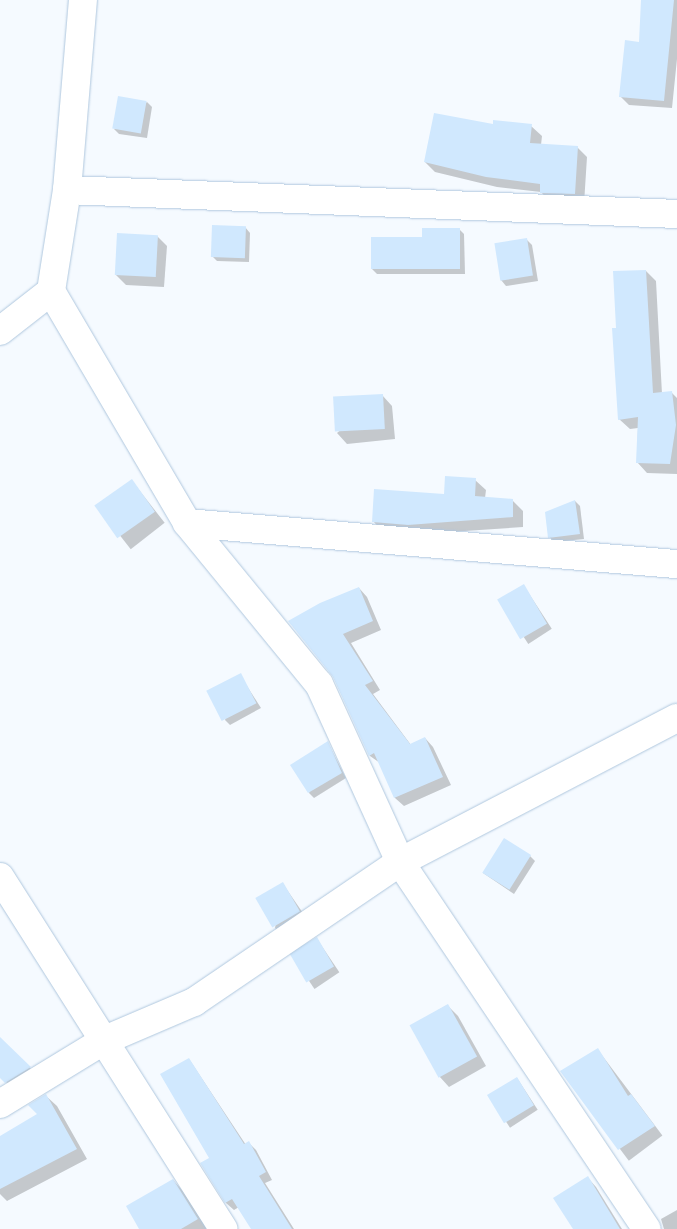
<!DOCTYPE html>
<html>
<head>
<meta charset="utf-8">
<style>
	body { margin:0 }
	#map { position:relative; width:677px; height:1229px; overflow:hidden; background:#f5faff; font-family:Inter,sans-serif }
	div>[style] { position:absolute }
	.shadow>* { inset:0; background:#0003; transform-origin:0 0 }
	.building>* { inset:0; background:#d0e8fe; transform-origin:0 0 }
	.roads { filter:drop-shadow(0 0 1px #afc7de) drop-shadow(0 0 1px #afc7de) }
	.minor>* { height:28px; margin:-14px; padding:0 14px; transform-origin:14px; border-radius:14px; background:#fff }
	span { translate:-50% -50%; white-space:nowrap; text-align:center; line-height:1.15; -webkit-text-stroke:4.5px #f5faff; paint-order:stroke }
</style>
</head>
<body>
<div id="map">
	<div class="shadow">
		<div style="clip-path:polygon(642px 0,677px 0,677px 59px,672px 108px,629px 105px,620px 96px,640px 43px)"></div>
		<div style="clip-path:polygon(147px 102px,152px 107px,147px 138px,119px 134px,114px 129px)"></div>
		<div style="clip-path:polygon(494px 126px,531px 126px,542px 136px,541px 145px,577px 147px,587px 157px,584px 204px,551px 203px,541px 192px,497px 187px,435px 172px,425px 162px)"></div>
		<div style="clip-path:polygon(245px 227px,250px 233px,249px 262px,217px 261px,212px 256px)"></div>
		<div style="clip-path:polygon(459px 229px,464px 234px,465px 274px,377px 274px,372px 269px,423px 238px)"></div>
		<div style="clip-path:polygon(157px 236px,167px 246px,164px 287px,126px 285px,116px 275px)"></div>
		<div style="clip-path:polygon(526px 239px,532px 245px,538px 281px,506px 286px,501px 280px)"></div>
		<div style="clip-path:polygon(646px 271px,656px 281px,662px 394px,671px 392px,677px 398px,677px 474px,647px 473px,637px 462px,638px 428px,630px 429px,619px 419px)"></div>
		<div style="clip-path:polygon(382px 395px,392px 406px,395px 439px,347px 444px,337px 433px)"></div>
		<div style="clip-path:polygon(475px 480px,486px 490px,485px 498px,512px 500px,523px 511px,523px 527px,419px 534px,383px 532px,373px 521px,445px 495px)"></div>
		<div style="left:132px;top:481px;width:53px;height:43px;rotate:52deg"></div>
		<div style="clip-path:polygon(575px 501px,580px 506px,584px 539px,555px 542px,549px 537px)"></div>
		<div style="left:524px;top:586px;width:51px;height:28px;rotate:57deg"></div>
		<div style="clip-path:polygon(359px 588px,367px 597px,381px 630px,351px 643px,380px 690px,373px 694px,411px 745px,425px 738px,433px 747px,451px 785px,404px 806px,395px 798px,380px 763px,370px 756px,332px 674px,290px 621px)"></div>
		<div style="clip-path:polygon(240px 675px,261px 708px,230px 725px,225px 720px)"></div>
		<div style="clip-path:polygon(328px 743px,346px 778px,314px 798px,309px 793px)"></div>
		<div style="clip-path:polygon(530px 856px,535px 861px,514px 894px,483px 873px)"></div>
		<div style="clip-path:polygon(283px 884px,305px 916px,280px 933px,275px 928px)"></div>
		<div style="left:317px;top:939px;width:40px;height:30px;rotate:56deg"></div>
		<div style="clip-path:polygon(447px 1005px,458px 1016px,486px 1066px,449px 1087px,439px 1076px,411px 1026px)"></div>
		<div style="clip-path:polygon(3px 1041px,35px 1073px,11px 1087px,0 1076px)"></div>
		<div style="left:598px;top:1050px;width:107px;height:42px;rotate:53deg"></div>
		<div style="clip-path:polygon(189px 1059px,246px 1145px,249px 1143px,256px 1150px,272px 1180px,265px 1183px,294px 1229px,253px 1229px,239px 1207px,234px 1210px,226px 1203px,202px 1164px,211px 1158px)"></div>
		<div style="left:517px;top:1078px;width:38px;height:33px;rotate:57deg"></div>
		<div style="clip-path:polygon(46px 1096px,57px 1106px,87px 1159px,7px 1201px,0 1194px,0 1137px,39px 1114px)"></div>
		<div style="clip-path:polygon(588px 1178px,596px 1187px,622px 1229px,576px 1229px)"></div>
		<div style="clip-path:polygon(173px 1180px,183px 1191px,207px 1229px,140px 1229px)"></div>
		<div style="clip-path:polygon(677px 1210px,677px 1229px,664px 1229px,661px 1219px)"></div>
	</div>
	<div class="building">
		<div style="clip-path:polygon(641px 0,674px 0,664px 101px,619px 97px,625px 40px,639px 42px)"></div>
		<div style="left:118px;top:96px;width:29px;height:33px;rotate:10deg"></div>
		<div style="clip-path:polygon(434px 113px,493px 124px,493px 120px,532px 124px,530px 143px,578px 146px,575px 194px,540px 193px,540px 184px,486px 177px,424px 162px)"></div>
		<div style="left:212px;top:225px;width:34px;height:32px;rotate:2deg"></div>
		<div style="clip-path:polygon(422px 228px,460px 228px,460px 269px,371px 269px,371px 237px,422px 237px)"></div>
		<div style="left:117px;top:233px;width:41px;height:42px;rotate:3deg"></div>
		<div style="left:527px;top:238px;width:38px;height:33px;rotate:81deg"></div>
		<div style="clip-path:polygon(646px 270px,653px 393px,672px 391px,676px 425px,670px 464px,636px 463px,638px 417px,618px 420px,612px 328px,616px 328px,613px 271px)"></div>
		<div style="left:383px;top:394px;width:35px;height:50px;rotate:87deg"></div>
		<div style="clip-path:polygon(445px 476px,476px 478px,475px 496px,513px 499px,513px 517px,408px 525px,372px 522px,374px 489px,444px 494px)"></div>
		<div style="left:132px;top:479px;width:40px;height:46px;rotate:55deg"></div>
		<div style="clip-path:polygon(575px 500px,580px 534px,548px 538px,545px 512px)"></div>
		<div style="left:524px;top:584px;width:46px;height:31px;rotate:60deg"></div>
		<div style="clip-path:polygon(359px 587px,373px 621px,343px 634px,373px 681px,365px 685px,410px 744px,425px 737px,443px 777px,394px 798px,374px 753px,369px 756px,333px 677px,288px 621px,320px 603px)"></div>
		<div style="left:241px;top:673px;width:34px;height:39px;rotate:63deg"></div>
		<div style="clip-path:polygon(328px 741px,342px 773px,308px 793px,290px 765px)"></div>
		<div style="left:504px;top:838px;width:32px;height:41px;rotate:32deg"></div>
		<div style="left:283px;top:882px;width:34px;height:32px;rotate:60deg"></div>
		<div style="left:317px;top:937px;width:34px;height:32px;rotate:60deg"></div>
		<div style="left:448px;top:1004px;width:60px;height:44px;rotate:61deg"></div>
		<div style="clip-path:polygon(0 1037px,31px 1067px,5px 1083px,0 1078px)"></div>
		<div style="clip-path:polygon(598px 1048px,628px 1096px,631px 1094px,655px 1126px,618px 1150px,560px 1071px)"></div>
		<div style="clip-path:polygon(189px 1058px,244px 1144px,249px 1141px,266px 1172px,259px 1176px,292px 1229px,251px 1229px,232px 1199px,225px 1203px,200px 1163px,209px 1158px,160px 1074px)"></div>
		<div style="left:517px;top:1077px;width:33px;height:35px;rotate:59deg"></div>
		<div style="clip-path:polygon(46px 1094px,77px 1149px,0 1189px,0 1136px,37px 1114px,28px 1105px)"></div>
		<div style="clip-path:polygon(588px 1176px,620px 1229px,573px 1229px,553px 1198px)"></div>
		<div style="clip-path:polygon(173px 1179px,198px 1219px,181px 1229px,139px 1229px,126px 1206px)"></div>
	</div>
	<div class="roads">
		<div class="minor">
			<div style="left:67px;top:190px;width:610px;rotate:2.25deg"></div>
			<div style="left:51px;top:291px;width:269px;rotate:59.6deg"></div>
			<div style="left:187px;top:523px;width:208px;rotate:50.7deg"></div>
			<div style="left:319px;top:684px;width:196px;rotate:65.5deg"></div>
			<div style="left:400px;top:862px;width:442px;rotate:56.1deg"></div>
			<div style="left:0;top:331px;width:65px;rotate:-38.1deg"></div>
			<div style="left:51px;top:291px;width:102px;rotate:-81deg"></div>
			<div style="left:67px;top:190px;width:191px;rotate:-85.2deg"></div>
			<div style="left:187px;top:523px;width:492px;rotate:4.8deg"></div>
			<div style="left:0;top:877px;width:417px;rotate:57.6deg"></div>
			<div style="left:0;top:1104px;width:123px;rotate:-31.4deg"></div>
			<div style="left:105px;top:1040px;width:97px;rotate:-23.1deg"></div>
			<div style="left:194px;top:1002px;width:249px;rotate:-34.2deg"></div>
			<div style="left:400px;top:862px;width:312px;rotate:-27.5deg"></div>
		</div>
	</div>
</div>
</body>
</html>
